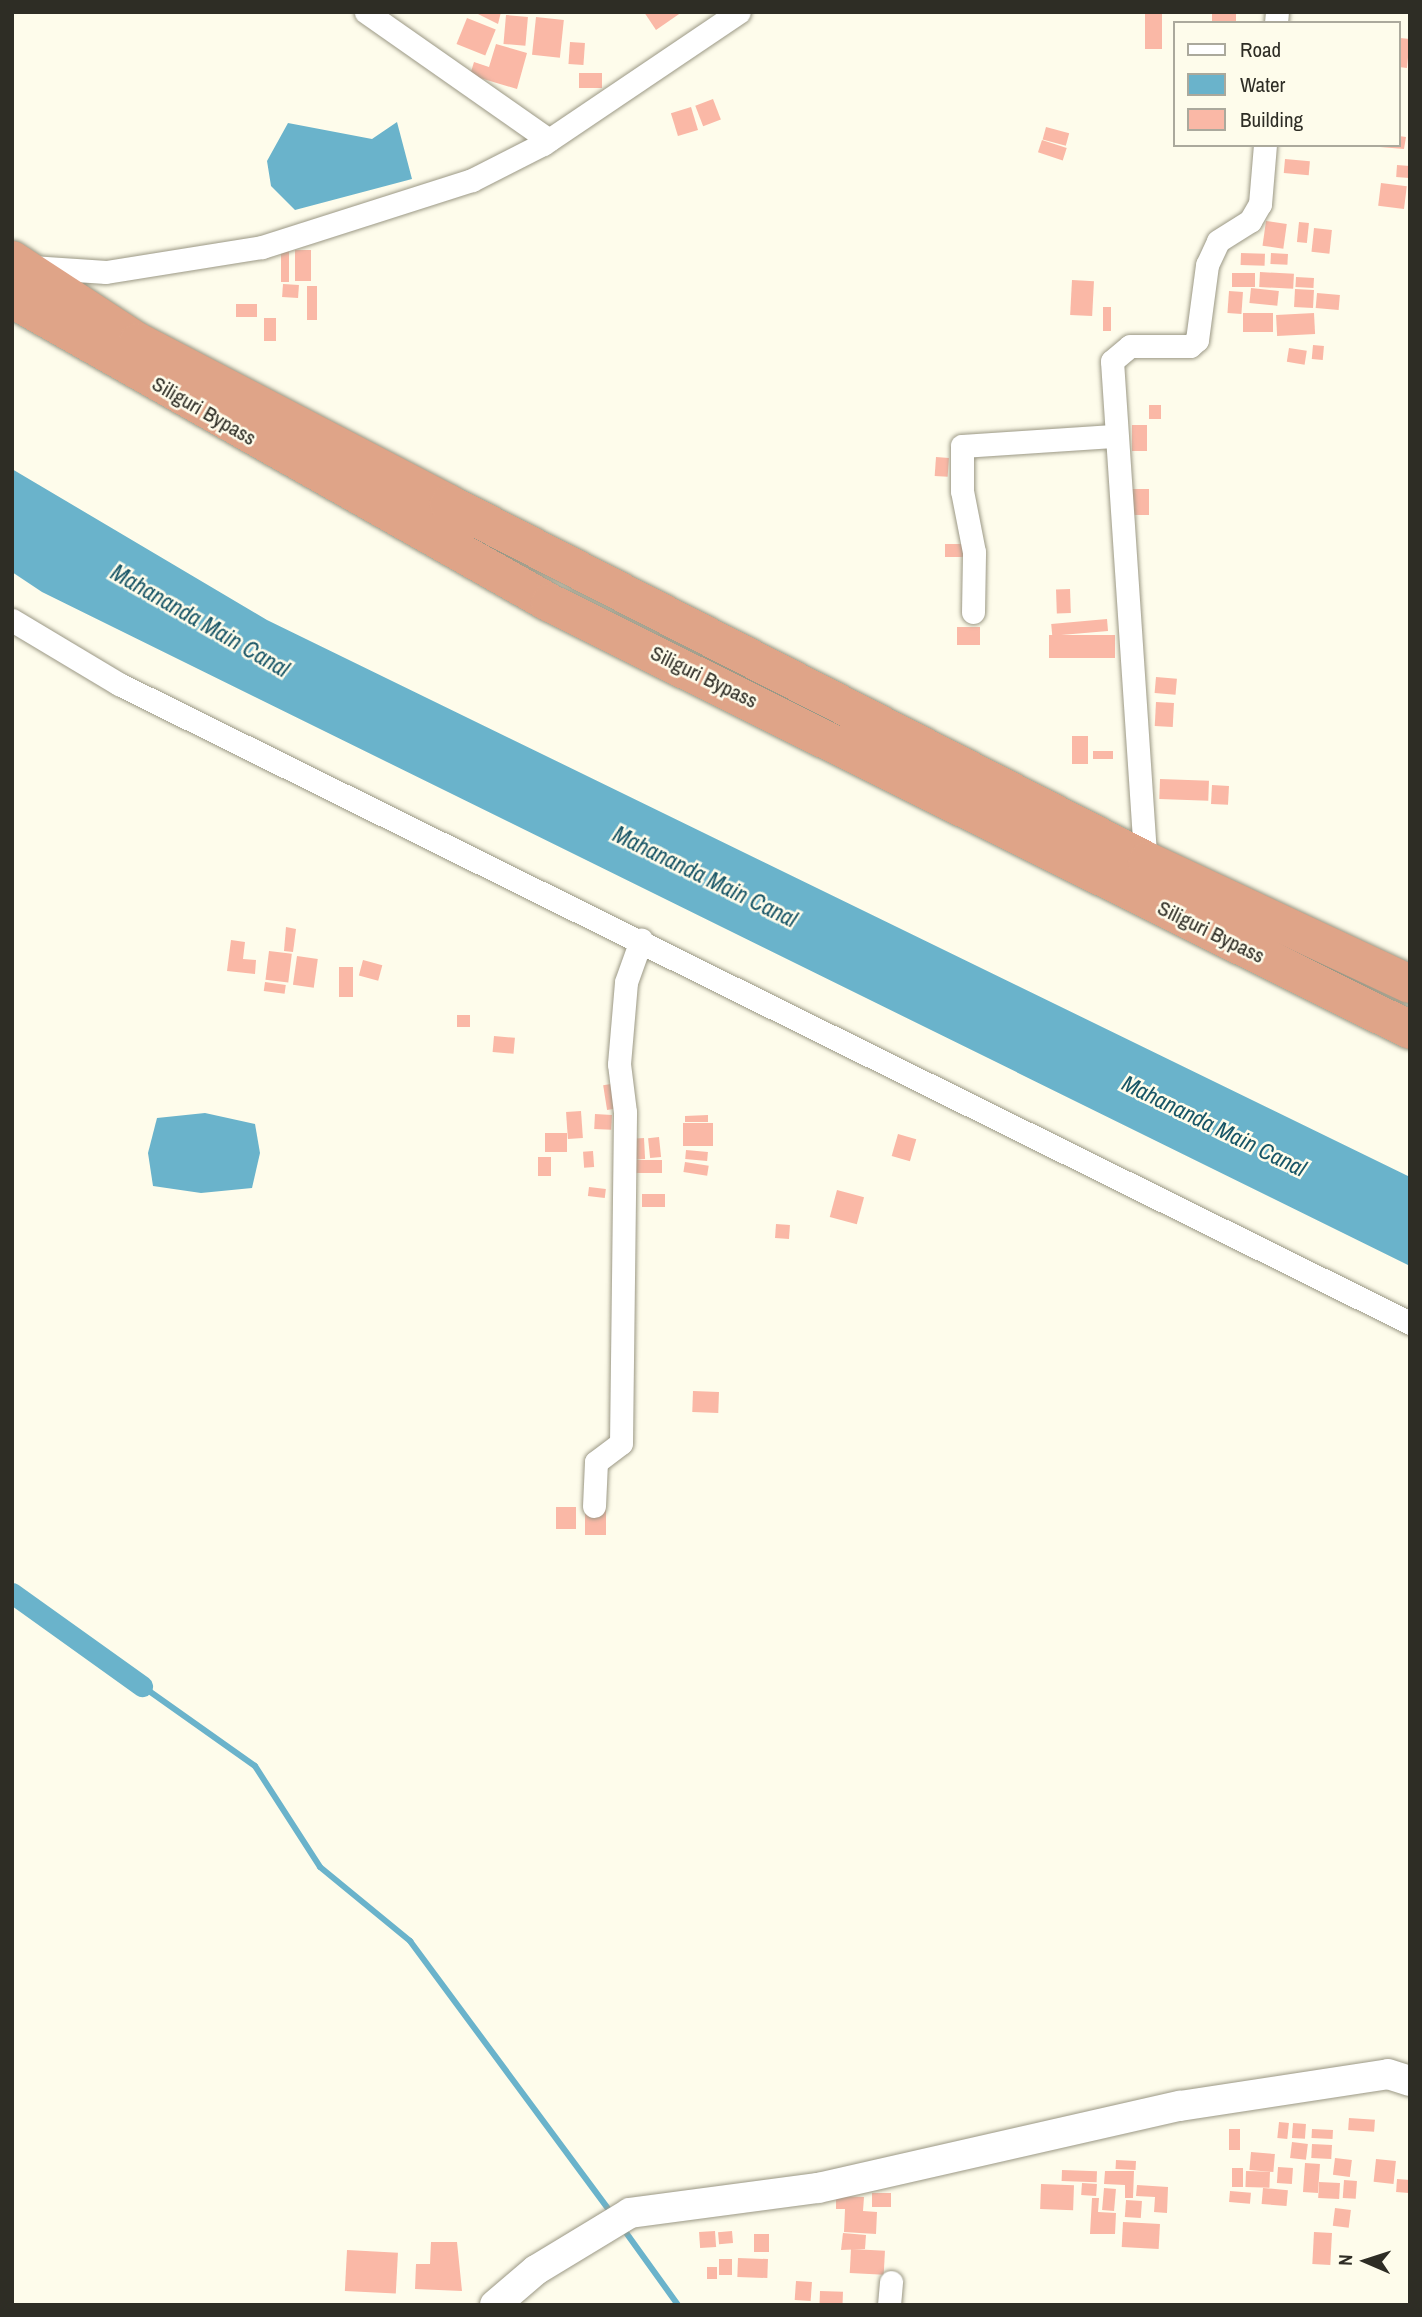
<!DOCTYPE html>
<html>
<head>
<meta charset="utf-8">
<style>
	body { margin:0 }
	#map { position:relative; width:1422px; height:2317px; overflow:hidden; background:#fefceb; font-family:"Archivo Narrow",sans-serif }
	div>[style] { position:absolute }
	.water>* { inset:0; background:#6ab3cb }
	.stream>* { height:6px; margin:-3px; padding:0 3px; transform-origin:3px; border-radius:3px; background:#6ab3cb }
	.canal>* { height:21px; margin:-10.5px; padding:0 10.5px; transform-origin:10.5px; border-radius:10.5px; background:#6ab3cb }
	.building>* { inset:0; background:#fab8a6; transform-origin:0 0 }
	.roads { filter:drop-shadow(0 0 2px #9b9885) drop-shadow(0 0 2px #9b9885) }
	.minor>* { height:23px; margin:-11.5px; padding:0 11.5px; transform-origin:11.5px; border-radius:11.5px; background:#fff }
	.tertiary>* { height:30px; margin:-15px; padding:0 15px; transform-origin:15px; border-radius:15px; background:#fff }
	.trunk>* { height:38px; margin:-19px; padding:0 19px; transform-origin:19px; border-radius:19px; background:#dfa488 }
	span { translate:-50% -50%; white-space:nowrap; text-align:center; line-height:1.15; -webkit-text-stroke:5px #fefceb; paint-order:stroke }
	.street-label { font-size:21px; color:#2e2d25 }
	.water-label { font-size:23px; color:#185566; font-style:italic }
	.frame { position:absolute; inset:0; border:14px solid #2e2d25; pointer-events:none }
	.legend { position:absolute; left:1173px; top:21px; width:228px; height:126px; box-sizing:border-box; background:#fefceb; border:2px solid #aba99c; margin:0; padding:9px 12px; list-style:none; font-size:21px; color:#2e2d25 }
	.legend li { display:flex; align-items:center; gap:14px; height:35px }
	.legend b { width:35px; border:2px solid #aba99c }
	.north { position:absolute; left:1331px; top:2226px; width:70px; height:70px; -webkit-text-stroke:5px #fefceb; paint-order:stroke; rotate:273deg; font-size:19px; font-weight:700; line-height:28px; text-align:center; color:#2e2d25 }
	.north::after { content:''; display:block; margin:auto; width:24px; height:32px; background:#2e2d25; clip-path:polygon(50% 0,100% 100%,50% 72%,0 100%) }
</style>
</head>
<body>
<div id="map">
	<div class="water">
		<div style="clip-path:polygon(397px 122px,412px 179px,295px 210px,271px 186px,267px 161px,288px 123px,372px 139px)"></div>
		<div style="clip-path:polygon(12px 469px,267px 620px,1410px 1177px,1410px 1266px,42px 592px,12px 572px)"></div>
		<div style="clip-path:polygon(205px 1113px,255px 1124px,260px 1153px,252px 1188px,201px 1193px,153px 1186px,148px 1153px,157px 1118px)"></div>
	</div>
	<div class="stream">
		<div style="left:142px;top:1686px;width:138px;rotate:35.3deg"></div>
		<div style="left:255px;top:1766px;width:120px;rotate:57.2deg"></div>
		<div style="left:320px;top:1867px;width:117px;rotate:39.4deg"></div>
		<div style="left:410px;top:1941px;width:341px;rotate:53.5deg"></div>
		<div style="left:622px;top:2227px;width:96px;rotate:54.3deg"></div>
	</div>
	<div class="canal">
		<div style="left:12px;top:1593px;width:160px;rotate:35.6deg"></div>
	</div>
	<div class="building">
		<div style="clip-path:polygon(474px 12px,501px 12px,498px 24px)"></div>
		<div style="clip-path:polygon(644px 12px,682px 12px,656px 30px)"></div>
		<div style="left:1145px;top:12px;width:17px;height:37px"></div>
		<div style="left:1212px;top:12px;width:24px;height:11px"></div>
		<div style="left:506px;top:15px;width:22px;height:29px;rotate:5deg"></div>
		<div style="left:536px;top:17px;width:28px;height:38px;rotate:6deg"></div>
		<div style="left:467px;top:18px;width:31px;height:28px;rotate:22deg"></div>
		<div style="left:1400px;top:38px;width:10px;height:29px;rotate:6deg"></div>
		<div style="left:570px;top:42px;width:15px;height:22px;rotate:4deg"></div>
		<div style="clip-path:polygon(496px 44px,527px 53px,517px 89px,470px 75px,474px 62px,489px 67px)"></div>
		<div style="left:602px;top:73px;width:15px;height:23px;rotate:90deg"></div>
		<div style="left:713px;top:99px;width:22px;height:19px;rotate:69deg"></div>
		<div style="left:691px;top:107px;width:24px;height:21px;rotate:73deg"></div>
		<div style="left:1046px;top:127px;width:24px;height:13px;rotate:15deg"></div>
		<div style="clip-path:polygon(1399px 136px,1406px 137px,1404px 149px,1380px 147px,1399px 145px)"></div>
		<div style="left:1042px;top:140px;width:26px;height:13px;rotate:18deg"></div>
		<div style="left:1285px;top:159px;width:25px;height:14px;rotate:5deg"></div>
		<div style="left:1397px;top:165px;width:13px;height:12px;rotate:4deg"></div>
		<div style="left:1381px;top:183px;width:26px;height:23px;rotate:7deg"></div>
		<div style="left:1266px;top:221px;width:21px;height:25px;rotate:8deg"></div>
		<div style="left:1299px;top:222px;width:10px;height:20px;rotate:6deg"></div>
		<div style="left:1314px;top:228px;width:18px;height:24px;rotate:6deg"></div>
		<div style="left:281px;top:250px;width:8px;height:32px"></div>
		<div style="left:295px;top:250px;width:16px;height:31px"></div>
		<div style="left:1241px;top:253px;width:24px;height:12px;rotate:2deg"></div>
		<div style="left:1271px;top:253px;width:17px;height:11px;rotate:3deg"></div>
		<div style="left:1260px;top:272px;width:34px;height:15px;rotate:3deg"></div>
		<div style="left:1232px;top:273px;width:23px;height:14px"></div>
		<div style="left:1296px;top:277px;width:18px;height:10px;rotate:3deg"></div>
		<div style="left:1072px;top:280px;width:22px;height:35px;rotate:3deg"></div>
		<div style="left:283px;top:284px;width:16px;height:13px;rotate:4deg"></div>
		<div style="left:307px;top:286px;width:10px;height:34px"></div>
		<div style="left:1251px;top:288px;width:28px;height:15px;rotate:6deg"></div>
		<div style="left:1295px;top:289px;width:19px;height:18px;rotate:3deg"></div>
		<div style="left:1229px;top:291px;width:14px;height:22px;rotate:4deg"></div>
		<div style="left:1317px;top:293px;width:23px;height:15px;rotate:5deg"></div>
		<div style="left:236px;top:304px;width:21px;height:13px"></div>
		<div style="left:1103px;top:307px;width:8px;height:24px"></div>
		<div style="left:1243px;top:313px;width:30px;height:19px"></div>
		<div style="left:1314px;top:313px;width:21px;height:38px;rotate:87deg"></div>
		<div style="left:264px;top:318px;width:12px;height:23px"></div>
		<div style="left:1313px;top:345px;width:11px;height:14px;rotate:5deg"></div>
		<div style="left:1289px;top:348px;width:18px;height:14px;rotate:9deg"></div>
		<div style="left:1149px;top:405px;width:12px;height:14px"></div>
		<div style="left:1132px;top:425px;width:15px;height:26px"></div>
		<div style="left:936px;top:457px;width:13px;height:19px;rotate:4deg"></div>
		<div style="left:1131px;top:489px;width:18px;height:26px"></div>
		<div style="left:945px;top:544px;width:20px;height:13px"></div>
		<div style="left:1070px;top:589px;width:24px;height:14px;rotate:88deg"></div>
		<div style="left:1107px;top:619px;width:12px;height:56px;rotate:85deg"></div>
		<div style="left:980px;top:627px;width:18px;height:23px;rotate:90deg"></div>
		<div style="left:1115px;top:635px;width:23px;height:66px;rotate:90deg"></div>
		<div style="left:1156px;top:677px;width:21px;height:16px;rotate:5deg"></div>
		<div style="left:1156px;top:702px;width:18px;height:24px;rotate:3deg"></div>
		<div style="left:1072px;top:736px;width:16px;height:28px"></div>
		<div style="left:1093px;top:751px;width:20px;height:8px"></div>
		<div style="left:1160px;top:779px;width:49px;height:20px;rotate:2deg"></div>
		<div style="left:1212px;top:785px;width:17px;height:19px;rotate:3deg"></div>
		<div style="clip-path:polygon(286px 927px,296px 929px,293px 952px,284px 951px)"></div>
		<div style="clip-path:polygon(231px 940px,245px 942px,243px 959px,256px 960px,255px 974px,227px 971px)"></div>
		<div style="left:269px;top:951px;width:23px;height:29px;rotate:7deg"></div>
		<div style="left:297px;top:956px;width:21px;height:29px;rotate:8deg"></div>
		<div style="left:363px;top:960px;width:20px;height:16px;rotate:15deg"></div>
		<div style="left:339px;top:967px;width:14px;height:30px"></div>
		<div style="left:265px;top:982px;width:21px;height:9px;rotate:8deg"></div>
		<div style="left:457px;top:1015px;width:13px;height:12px"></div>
		<div style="left:494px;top:1036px;width:21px;height:16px;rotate:5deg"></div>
		<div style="left:617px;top:1083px;width:25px;height:14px;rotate:81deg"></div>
		<div style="left:581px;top:1111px;width:27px;height:15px;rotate:86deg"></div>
		<div style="left:595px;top:1114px;width:17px;height:15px;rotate:3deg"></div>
		<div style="clip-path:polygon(708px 1115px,708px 1122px,685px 1122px,685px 1116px)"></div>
		<div style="left:713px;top:1123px;width:23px;height:30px;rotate:90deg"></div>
		<div style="left:545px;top:1133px;width:22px;height:19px"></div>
		<div style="left:898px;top:1134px;width:19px;height:23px;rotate:16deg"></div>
		<div style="left:659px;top:1137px;width:20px;height:11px;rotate:84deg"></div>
		<div style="left:644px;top:1138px;width:21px;height:14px;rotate:87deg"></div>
		<div style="left:686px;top:1150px;width:22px;height:9px;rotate:5deg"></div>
		<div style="left:593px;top:1151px;width:16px;height:10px;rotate:86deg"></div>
		<div style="left:538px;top:1157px;width:13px;height:19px"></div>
		<div style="left:662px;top:1160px;width:13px;height:27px;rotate:90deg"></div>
		<div style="left:685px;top:1162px;width:24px;height:10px;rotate:9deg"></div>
		<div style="left:589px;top:1187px;width:17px;height:9px;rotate:7deg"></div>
		<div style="left:837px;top:1190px;width:28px;height:28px;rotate:15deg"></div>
		<div style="left:665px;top:1194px;width:13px;height:23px;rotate:90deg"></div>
		<div style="left:776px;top:1224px;width:14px;height:14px;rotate:4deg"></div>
		<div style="left:693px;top:1391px;width:26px;height:21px;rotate:2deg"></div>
		<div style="left:556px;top:1507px;width:20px;height:22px"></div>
		<div style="left:585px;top:1507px;width:21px;height:28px"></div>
		<div style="left:1349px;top:2118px;width:26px;height:12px;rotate:4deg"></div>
		<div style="left:1279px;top:2122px;width:10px;height:16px;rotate:6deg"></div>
		<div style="left:1293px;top:2123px;width:13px;height:15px;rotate:4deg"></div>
		<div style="left:1229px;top:2129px;width:11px;height:21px"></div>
		<div style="left:1312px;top:2129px;width:21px;height:9px;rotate:3deg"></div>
		<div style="left:1292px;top:2142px;width:16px;height:16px;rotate:7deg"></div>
		<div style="left:1312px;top:2144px;width:20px;height:14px;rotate:3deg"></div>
		<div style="left:1251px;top:2152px;width:24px;height:18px;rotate:5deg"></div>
		<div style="left:1335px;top:2158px;width:17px;height:17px;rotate:7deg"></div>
		<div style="left:1376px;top:2159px;width:20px;height:23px;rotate:6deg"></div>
		<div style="left:1116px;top:2160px;width:20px;height:9px;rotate:3deg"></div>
		<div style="left:1305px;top:2163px;width:15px;height:29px;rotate:4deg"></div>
		<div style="left:1278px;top:2167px;width:15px;height:16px;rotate:4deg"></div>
		<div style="left:1232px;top:2168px;width:11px;height:19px"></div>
		<div style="left:1062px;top:2170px;width:35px;height:11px;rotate:2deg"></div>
		<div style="clip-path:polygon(1105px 2171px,1134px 2171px,1133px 2198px,1125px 2198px,1125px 2185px,1104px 2184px)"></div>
		<div style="left:1246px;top:2171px;width:24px;height:16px;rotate:2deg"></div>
		<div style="left:1397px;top:2179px;width:13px;height:13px;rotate:4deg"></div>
		<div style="left:1344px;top:2180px;width:13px;height:18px;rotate:4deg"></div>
		<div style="left:1319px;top:2182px;width:21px;height:16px;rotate:3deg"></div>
		<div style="left:1082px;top:2183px;width:15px;height:12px;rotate:4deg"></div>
		<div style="left:1041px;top:2184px;width:33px;height:25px;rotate:2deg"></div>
		<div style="clip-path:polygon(1137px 2185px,1168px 2187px,1167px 2213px,1154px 2212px,1155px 2197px,1136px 2196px)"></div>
		<div style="left:1104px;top:2188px;width:12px;height:22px;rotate:5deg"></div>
		<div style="left:1263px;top:2188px;width:25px;height:16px;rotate:5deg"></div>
		<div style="left:1230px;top:2191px;width:21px;height:11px;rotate:5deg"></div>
		<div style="left:872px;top:2193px;width:19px;height:14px"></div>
		<div style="clip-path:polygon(836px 2196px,864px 2197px,863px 2211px,877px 2212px,876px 2234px,844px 2232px,845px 2209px,836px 2209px)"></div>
		<div style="clip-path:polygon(1092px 2198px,1099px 2198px,1098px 2212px,1116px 2213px,1115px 2234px,1090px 2234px)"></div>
		<div style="left:1126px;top:2200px;width:16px;height:17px;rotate:4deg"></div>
		<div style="left:1335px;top:2208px;width:16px;height:18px;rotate:7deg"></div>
		<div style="left:1123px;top:2222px;width:37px;height:25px;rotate:3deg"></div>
		<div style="left:715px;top:2231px;width:16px;height:16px;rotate:86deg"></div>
		<div style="left:732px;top:2231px;width:12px;height:14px;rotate:85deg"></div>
		<div style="left:1314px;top:2232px;width:18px;height:32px;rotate:3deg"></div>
		<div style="clip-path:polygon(843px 2233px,866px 2235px,865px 2249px,841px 2250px)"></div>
		<div style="left:754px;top:2234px;width:15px;height:18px"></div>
		<div style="clip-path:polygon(431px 2242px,457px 2242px,462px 2291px,415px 2289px,416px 2264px,430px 2264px)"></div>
		<div style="left:851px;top:2249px;width:34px;height:24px;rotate:3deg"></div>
		<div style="left:347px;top:2250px;width:51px;height:41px;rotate:3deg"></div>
		<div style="left:738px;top:2258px;width:30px;height:19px;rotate:2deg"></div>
		<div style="left:732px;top:2259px;width:16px;height:13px;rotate:90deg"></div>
		<div style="left:707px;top:2267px;width:10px;height:12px"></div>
		<div style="left:796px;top:2281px;width:16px;height:19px;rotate:4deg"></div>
		<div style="left:820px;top:2291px;width:23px;height:14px;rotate:2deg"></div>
	</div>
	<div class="roads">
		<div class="minor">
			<div style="left:366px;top:12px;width:223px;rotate:35deg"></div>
			<div style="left:1276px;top:23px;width:11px;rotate:-85deg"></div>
			<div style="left:31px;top:267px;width:75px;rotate:3.8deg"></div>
			<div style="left:106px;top:272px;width:158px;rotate:-9.1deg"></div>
			<div style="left:262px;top:247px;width:220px;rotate:-17.7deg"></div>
			<div style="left:472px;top:180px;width:80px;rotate:-26.9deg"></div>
			<div style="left:543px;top:144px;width:236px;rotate:-34deg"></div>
			<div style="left:973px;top:612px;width:60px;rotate:-89deg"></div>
			<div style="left:974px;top:552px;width:62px;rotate:-101.1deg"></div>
			<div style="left:962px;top:491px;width:45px;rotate:-90deg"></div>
			<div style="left:962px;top:446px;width:151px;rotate:-3.8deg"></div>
			<div style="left:12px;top:620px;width:125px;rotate:30.9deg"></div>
			<div style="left:119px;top:684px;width:1440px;rotate:26.33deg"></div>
			<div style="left:1146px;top:869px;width:509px;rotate:-93.83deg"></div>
			<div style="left:1112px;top:361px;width:23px;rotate:-40deg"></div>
			<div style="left:1130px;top:346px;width:60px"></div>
			<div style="left:1190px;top:346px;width:9px;rotate:-41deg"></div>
			<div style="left:1197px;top:340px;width:76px;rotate:-82.4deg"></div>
			<div style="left:1207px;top:265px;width:26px;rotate:-65deg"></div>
			<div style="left:1218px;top:241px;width:38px;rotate:-32deg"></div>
			<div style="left:1250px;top:221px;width:20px;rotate:-60deg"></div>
			<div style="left:1260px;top:204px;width:59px;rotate:-85.2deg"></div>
			<div style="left:594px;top:1506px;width:44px;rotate:-87.4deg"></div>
			<div style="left:596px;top:1462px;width:31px;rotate:-37deg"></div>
			<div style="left:621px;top:1443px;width:331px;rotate:-89.3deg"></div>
			<div style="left:625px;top:1112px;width:48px;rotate:-97.1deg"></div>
			<div style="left:619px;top:1064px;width:82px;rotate:-85.1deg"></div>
			<div style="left:626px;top:982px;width:45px;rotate:-70.3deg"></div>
			<div style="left:889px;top:2305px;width:23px;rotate:-85deg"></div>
		</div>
		<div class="tertiary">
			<div style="left:495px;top:2305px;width:54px;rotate:-40.5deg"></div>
			<div style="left:536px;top:2270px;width:110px;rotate:-31.2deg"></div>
			<div style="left:630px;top:2213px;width:190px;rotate:-7.6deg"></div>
			<div style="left:818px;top:2188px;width:371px;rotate:-12.8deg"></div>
			<div style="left:1180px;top:2106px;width:210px;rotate:-8.7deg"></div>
			<div style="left:1388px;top:2074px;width:23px;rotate:18deg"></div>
		</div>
		<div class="trunk">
			<div style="left:12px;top:260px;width:150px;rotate:33.1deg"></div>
			<div style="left:138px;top:342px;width:351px;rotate:27.5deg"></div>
			<div style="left:449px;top:504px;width:784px;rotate:27.09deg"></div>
			<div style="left:1147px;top:861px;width:290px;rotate:25.1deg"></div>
			<div style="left:12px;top:299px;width:618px;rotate:29.47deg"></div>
			<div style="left:550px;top:603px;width:960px;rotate:26.4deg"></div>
		</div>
	</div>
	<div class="street-label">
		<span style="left:204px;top:411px;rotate:30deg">Siliguri Bypass</span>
		<span style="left:704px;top:677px;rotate:26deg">Siliguri Bypass</span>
		<span style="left:1211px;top:932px;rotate:26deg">Siliguri Bypass</span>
	</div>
	<div class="water-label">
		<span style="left:200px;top:621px;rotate:30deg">Mahananda Main Canal</span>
		<span style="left:705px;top:877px;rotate:26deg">Mahananda Main Canal</span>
		<span style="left:1214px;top:1126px;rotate:26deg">Mahananda Main Canal</span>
	</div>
	<div class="frame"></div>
	<ul class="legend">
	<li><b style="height:9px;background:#fff"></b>Road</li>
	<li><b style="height:19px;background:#6ab3cb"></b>Water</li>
	<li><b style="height:19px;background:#fab8a6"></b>Building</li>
	</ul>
	<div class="north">N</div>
</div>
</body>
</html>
